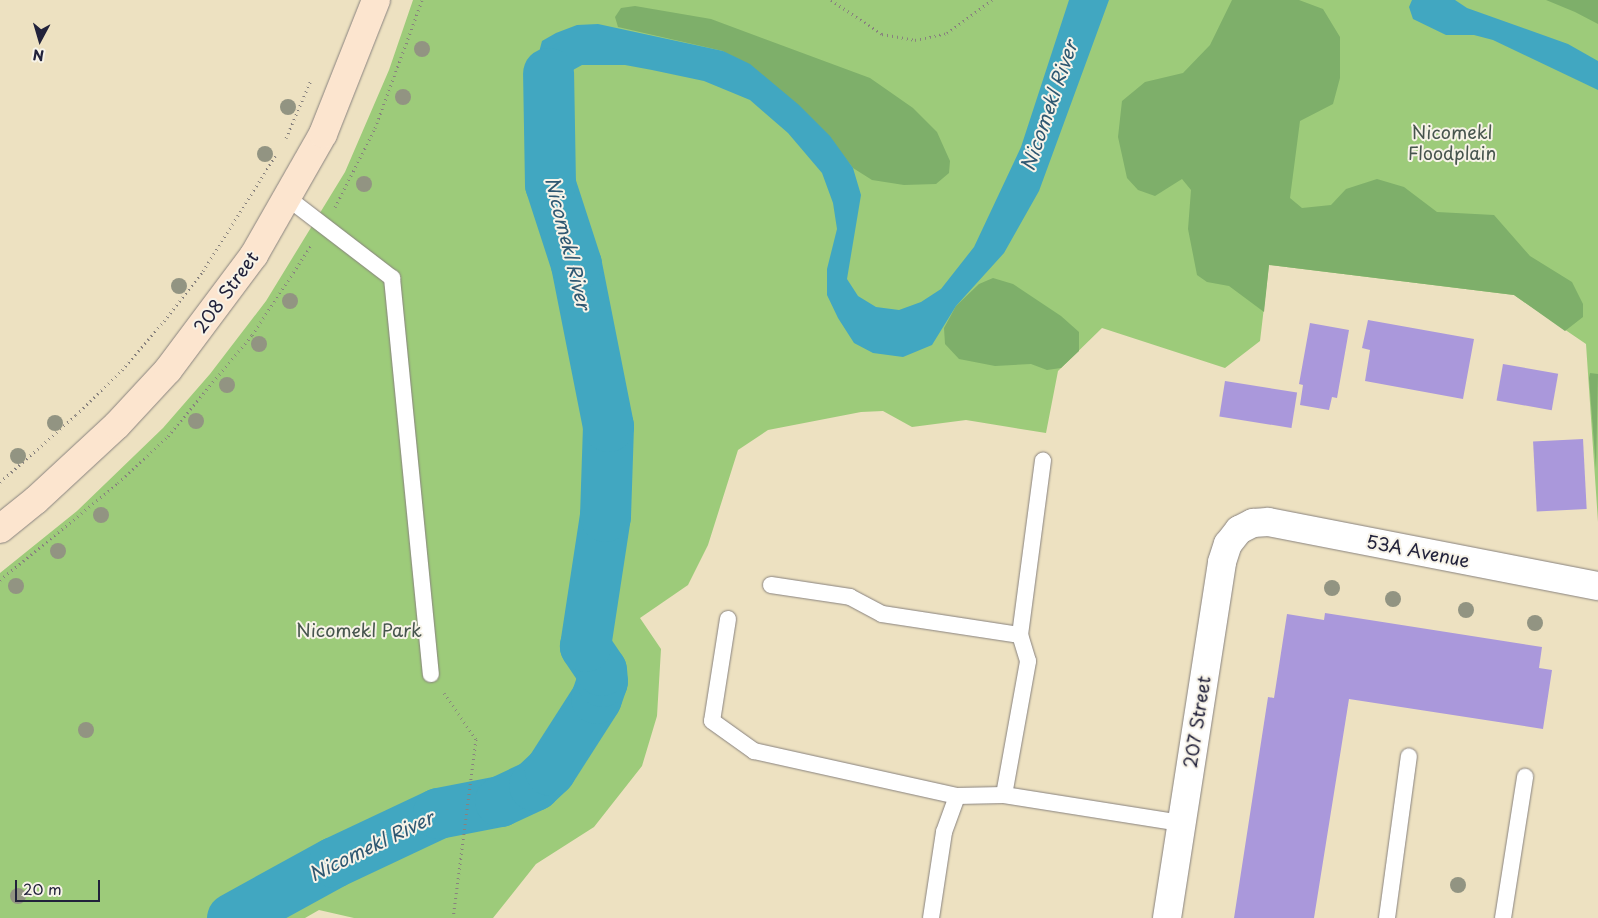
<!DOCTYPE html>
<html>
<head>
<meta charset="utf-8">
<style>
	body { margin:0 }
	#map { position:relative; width:1598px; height:918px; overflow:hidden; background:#ede1c1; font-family:"Playpen Sans",sans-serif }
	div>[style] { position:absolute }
	.green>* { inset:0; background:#9dcb7a }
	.forest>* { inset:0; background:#7eaf6a }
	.water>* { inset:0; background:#41a7c1 }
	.river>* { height:51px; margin:-25.5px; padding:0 25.5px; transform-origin:25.5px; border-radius:25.5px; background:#41a7c1 }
	.building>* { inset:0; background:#aa98db; transform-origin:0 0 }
	.path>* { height:3px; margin-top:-1.5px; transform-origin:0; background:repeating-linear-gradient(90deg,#88827e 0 1px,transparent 0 5px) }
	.roads { filter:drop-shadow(0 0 1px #88827e) drop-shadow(0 0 1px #88827e) }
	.service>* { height:16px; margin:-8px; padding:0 8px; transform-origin:8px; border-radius:8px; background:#fff }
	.minor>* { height:28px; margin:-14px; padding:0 14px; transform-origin:14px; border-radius:14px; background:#fff }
	.secondary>* { height:28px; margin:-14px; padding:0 14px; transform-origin:14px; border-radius:14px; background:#fce5cf }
	.trees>* { width:16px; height:16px; margin:-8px; border-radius:50%; background:#929482 }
	span { translate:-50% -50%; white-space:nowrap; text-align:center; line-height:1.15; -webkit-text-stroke:4px #f7f3e8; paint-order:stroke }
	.park-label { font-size:18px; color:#47554e }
	.street-label { font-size:18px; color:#22223b }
	.water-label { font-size:19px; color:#2e5771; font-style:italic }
	.north { position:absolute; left:15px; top:15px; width:50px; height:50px; -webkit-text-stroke:4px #f7f3e8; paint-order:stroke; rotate:186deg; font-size:14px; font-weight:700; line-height:20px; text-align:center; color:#22223b }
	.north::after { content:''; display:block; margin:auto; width:18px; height:22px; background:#22223b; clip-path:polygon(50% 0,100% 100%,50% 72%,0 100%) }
	.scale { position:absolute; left:15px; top:880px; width:85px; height:22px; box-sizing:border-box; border:2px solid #22223b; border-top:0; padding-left:6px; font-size:15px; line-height:18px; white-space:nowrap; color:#22223b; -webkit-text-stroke:4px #f7f3e8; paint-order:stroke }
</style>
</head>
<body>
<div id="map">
	<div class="green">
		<div style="clip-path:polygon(413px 0,1598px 0,1598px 522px,1586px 344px,1514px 295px,1269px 265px,1260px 341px,1225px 368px,1102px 328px,1058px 371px,1046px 433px,966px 420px,912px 427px,883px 411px,861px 412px,768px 430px,738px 450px,708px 545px,688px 585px,640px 618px,661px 649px,657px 716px,642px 766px,594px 827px,536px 864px,493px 918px,354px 918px,319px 910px,305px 918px,0 918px,0 573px,77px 511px,163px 428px,210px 374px,266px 301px,345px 172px,389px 70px)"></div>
	</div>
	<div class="forest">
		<div style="clip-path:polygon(1232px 0,1299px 0,1323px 9px,1340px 37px,1340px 78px,1333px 104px,1300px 121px,1290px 198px,1302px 208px,1331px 205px,1346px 189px,1377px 179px,1404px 187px,1437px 212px,1494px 215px,1530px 256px,1572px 282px,1583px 304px,1583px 317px,1565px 331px,1514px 295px,1269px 265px,1264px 312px,1229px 286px,1207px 282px,1197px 275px,1188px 229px,1191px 190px,1182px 179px,1155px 196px,1138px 190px,1127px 178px,1118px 137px,1122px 101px,1145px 82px,1183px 73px,1210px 45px)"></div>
		<div style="clip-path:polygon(1546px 0,1598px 0,1598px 24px,1575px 12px)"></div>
		<div style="clip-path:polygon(635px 6px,711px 19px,870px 78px,913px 108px,937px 132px,950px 161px,949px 173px,936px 184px,904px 185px,872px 180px,853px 168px,829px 137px,723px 51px,618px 27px,615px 17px,621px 8px)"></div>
		<div style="clip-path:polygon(993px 278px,1013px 284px,1061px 316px,1079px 332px,1079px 351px,1061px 368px,1047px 370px,1031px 364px,995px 366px,959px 359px,945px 344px,944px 328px,956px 306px,979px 284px)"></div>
		<div style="clip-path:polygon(1590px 373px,1598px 374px,1596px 469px,1589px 378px)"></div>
	</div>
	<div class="water">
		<div style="clip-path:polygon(1069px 0,1109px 0,1039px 191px,1004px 253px,956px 306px,932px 345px,903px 357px,873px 353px,854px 343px,838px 318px,827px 295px,827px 269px,837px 229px,833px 203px,822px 173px,788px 133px,750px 100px,704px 81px,652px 70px,625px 65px,582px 65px,573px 70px,564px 91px,567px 148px,545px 142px,535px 67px,542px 41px,556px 33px,577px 25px,598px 24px,723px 51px,750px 64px,799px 105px,830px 136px,853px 168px,861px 195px,847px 279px,858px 296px,876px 307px,899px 310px,921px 302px,941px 289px,974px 247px,1021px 147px)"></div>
		<div style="clip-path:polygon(1412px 0,1455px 0,1467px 8px,1568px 44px,1598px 61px,1598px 90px,1493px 40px,1474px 35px,1446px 35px,1413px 19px,1409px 7px)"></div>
	</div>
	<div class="river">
		<div style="left:232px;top:918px;width:116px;rotate:-28.8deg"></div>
		<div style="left:334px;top:862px;width:115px;rotate:-25.2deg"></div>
		<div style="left:438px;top:813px;width:63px;rotate:-11deg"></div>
		<div style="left:500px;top:801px;width:38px;rotate:-25deg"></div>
		<div style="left:534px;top:785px;width:22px;rotate:-43deg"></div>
		<div style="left:550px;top:770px;width:85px;rotate:-57.4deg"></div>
		<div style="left:596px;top:698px;width:18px;rotate:-71deg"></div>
		<div style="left:602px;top:681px;width:11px;rotate:-95deg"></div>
		<div style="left:601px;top:670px;width:29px;rotate:-124deg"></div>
		<div style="left:585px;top:646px;width:132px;rotate:-81.3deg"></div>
		<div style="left:605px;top:516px;width:90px;rotate:-88.1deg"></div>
		<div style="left:608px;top:426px;width:165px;rotate:-101.2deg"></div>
		<div style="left:576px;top:264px;width:84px;rotate:-108deg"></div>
		<div style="left:550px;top:184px;width:111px;rotate:-91deg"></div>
	</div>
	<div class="building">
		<div style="clip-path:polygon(1368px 320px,1474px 339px,1463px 399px,1365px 381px,1370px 350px,1362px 348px)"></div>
		<div style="clip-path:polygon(1310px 323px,1349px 330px,1337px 398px,1332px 397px,1329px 410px,1300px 405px,1303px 385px,1299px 384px)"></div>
		<div style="left:1503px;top:364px;width:56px;height:37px;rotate:10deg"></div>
		<div style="left:1225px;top:381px;width:73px;height:36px;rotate:9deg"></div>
		<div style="left:1583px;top:439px;width:70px;height:50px;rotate:87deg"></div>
		<div style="clip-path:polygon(1325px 613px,1542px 647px,1539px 668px,1552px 670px,1543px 729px,1349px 699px,1314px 918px,1234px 918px,1268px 697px,1274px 698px,1287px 614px,1324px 620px)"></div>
	</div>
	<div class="path">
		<div style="left:831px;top:0;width:61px;rotate:33.7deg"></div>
		<div style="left:882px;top:34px;width:34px;rotate:10deg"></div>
		<div style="left:915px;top:40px;width:33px;rotate:-12deg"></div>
		<div style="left:947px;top:33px;width:56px;rotate:-36.3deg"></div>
		<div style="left:286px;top:138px;width:63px;rotate:-66.7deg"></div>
		<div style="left:335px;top:207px;width:89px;rotate:-63.1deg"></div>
		<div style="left:375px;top:128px;width:136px;rotate:-69.8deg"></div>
		<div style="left:0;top:482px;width:101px;rotate:-41.4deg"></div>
		<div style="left:76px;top:415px;width:64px;rotate:-44.4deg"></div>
		<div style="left:122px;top:370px;width:65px;rotate:-49.4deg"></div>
		<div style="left:164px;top:321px;width:63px;rotate:-52deg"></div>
		<div style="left:203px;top:271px;width:136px;rotate:-57.9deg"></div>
		<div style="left:0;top:580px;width:153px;rotate:-39.4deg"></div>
		<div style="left:118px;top:483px;width:69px;rotate:-43.2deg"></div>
		<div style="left:168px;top:436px;width:131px;rotate:-50.3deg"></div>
		<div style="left:252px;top:335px;width:109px;rotate:-56.6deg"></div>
		<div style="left:444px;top:693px;width:56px;rotate:55.2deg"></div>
		<div style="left:476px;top:739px;width:180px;rotate:97.3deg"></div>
	</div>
	<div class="roads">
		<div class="service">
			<div style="left:289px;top:199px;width:130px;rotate:37.5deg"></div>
			<div style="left:392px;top:278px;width:398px;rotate:84.4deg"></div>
			<div style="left:771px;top:585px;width:80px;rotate:8.6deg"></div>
			<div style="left:850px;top:597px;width:36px;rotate:28deg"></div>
			<div style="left:882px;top:614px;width:140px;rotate:8.7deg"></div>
			<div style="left:728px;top:619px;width:103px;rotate:98.9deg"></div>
			<div style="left:712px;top:721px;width:52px;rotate:35.5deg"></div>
			<div style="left:754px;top:751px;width:208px;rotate:12.5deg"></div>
			<div style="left:957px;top:796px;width:47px;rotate:-1.2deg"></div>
			<div style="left:1004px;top:795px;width:179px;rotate:9deg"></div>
			<div style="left:1004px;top:795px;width:136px;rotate:-79.8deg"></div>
			<div style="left:1028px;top:661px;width:27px;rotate:-107deg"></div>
			<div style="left:1020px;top:635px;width:176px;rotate:-82.5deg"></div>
			<div style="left:931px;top:918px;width:87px;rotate:-81.4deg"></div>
			<div style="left:944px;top:832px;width:38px;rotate:-70deg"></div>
			<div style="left:1387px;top:918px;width:163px;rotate:-82.3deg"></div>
			<div style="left:1503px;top:918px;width:143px;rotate:-81.1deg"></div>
		</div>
		<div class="minor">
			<div style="left:1167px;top:918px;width:360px;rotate:-81.2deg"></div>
			<div style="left:1222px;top:562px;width:19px;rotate:-72deg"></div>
			<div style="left:1228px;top:544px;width:18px;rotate:-52deg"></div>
			<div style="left:1239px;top:530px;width:16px;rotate:-27deg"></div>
			<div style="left:1253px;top:523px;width:15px;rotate:-4deg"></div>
			<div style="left:1268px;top:522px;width:336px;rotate:11deg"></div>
		</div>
		<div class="secondary">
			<div style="left:0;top:529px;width:46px;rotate:-38.9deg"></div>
			<div style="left:36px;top:500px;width:110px;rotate:-42.8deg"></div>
			<div style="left:117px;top:425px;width:75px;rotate:-47.2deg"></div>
			<div style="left:168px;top:370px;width:144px;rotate:-53.2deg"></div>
			<div style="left:254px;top:255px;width:139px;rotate:-60.3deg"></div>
			<div style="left:323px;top:134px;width:144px;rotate:-68.4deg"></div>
		</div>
	</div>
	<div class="trees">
		<div style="left:422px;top:49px"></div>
		<div style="left:403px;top:97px"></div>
		<div style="left:288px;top:107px"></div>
		<div style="left:265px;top:154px"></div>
		<div style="left:364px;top:184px"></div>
		<div style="left:179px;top:286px"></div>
		<div style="left:290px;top:301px"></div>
		<div style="left:259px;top:344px"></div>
		<div style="left:227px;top:385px"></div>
		<div style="left:196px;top:421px"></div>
		<div style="left:55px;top:423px"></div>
		<div style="left:18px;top:456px"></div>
		<div style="left:101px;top:515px"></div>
		<div style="left:58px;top:551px"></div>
		<div style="left:16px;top:586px"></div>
		<div style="left:1332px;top:588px"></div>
		<div style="left:1393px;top:599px"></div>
		<div style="left:1466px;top:610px"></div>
		<div style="left:1535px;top:623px"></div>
		<div style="left:86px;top:730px"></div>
		<div style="left:1458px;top:885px"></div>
		<div style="left:18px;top:896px"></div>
	</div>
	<div class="park-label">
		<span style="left:1452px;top:143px">Nicomekl<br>Floodplain</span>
		<span style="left:359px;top:630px">Nicomekl Park</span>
	</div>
	<div class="street-label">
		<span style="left:226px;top:292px;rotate:-54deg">208 Street</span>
		<span style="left:1418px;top:551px;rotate:11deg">53A Avenue</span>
		<span style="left:1197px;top:722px;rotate:-81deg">207 Street</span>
	</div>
	<div class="water-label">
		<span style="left:1049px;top:106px;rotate:-71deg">Nicomekl River</span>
		<span style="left:568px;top:243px;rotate:76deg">Nicomekl River</span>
		<span style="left:371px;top:846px;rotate:-26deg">Nicomekl River</span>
	</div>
	<div class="north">N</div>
	<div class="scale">20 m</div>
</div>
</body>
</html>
